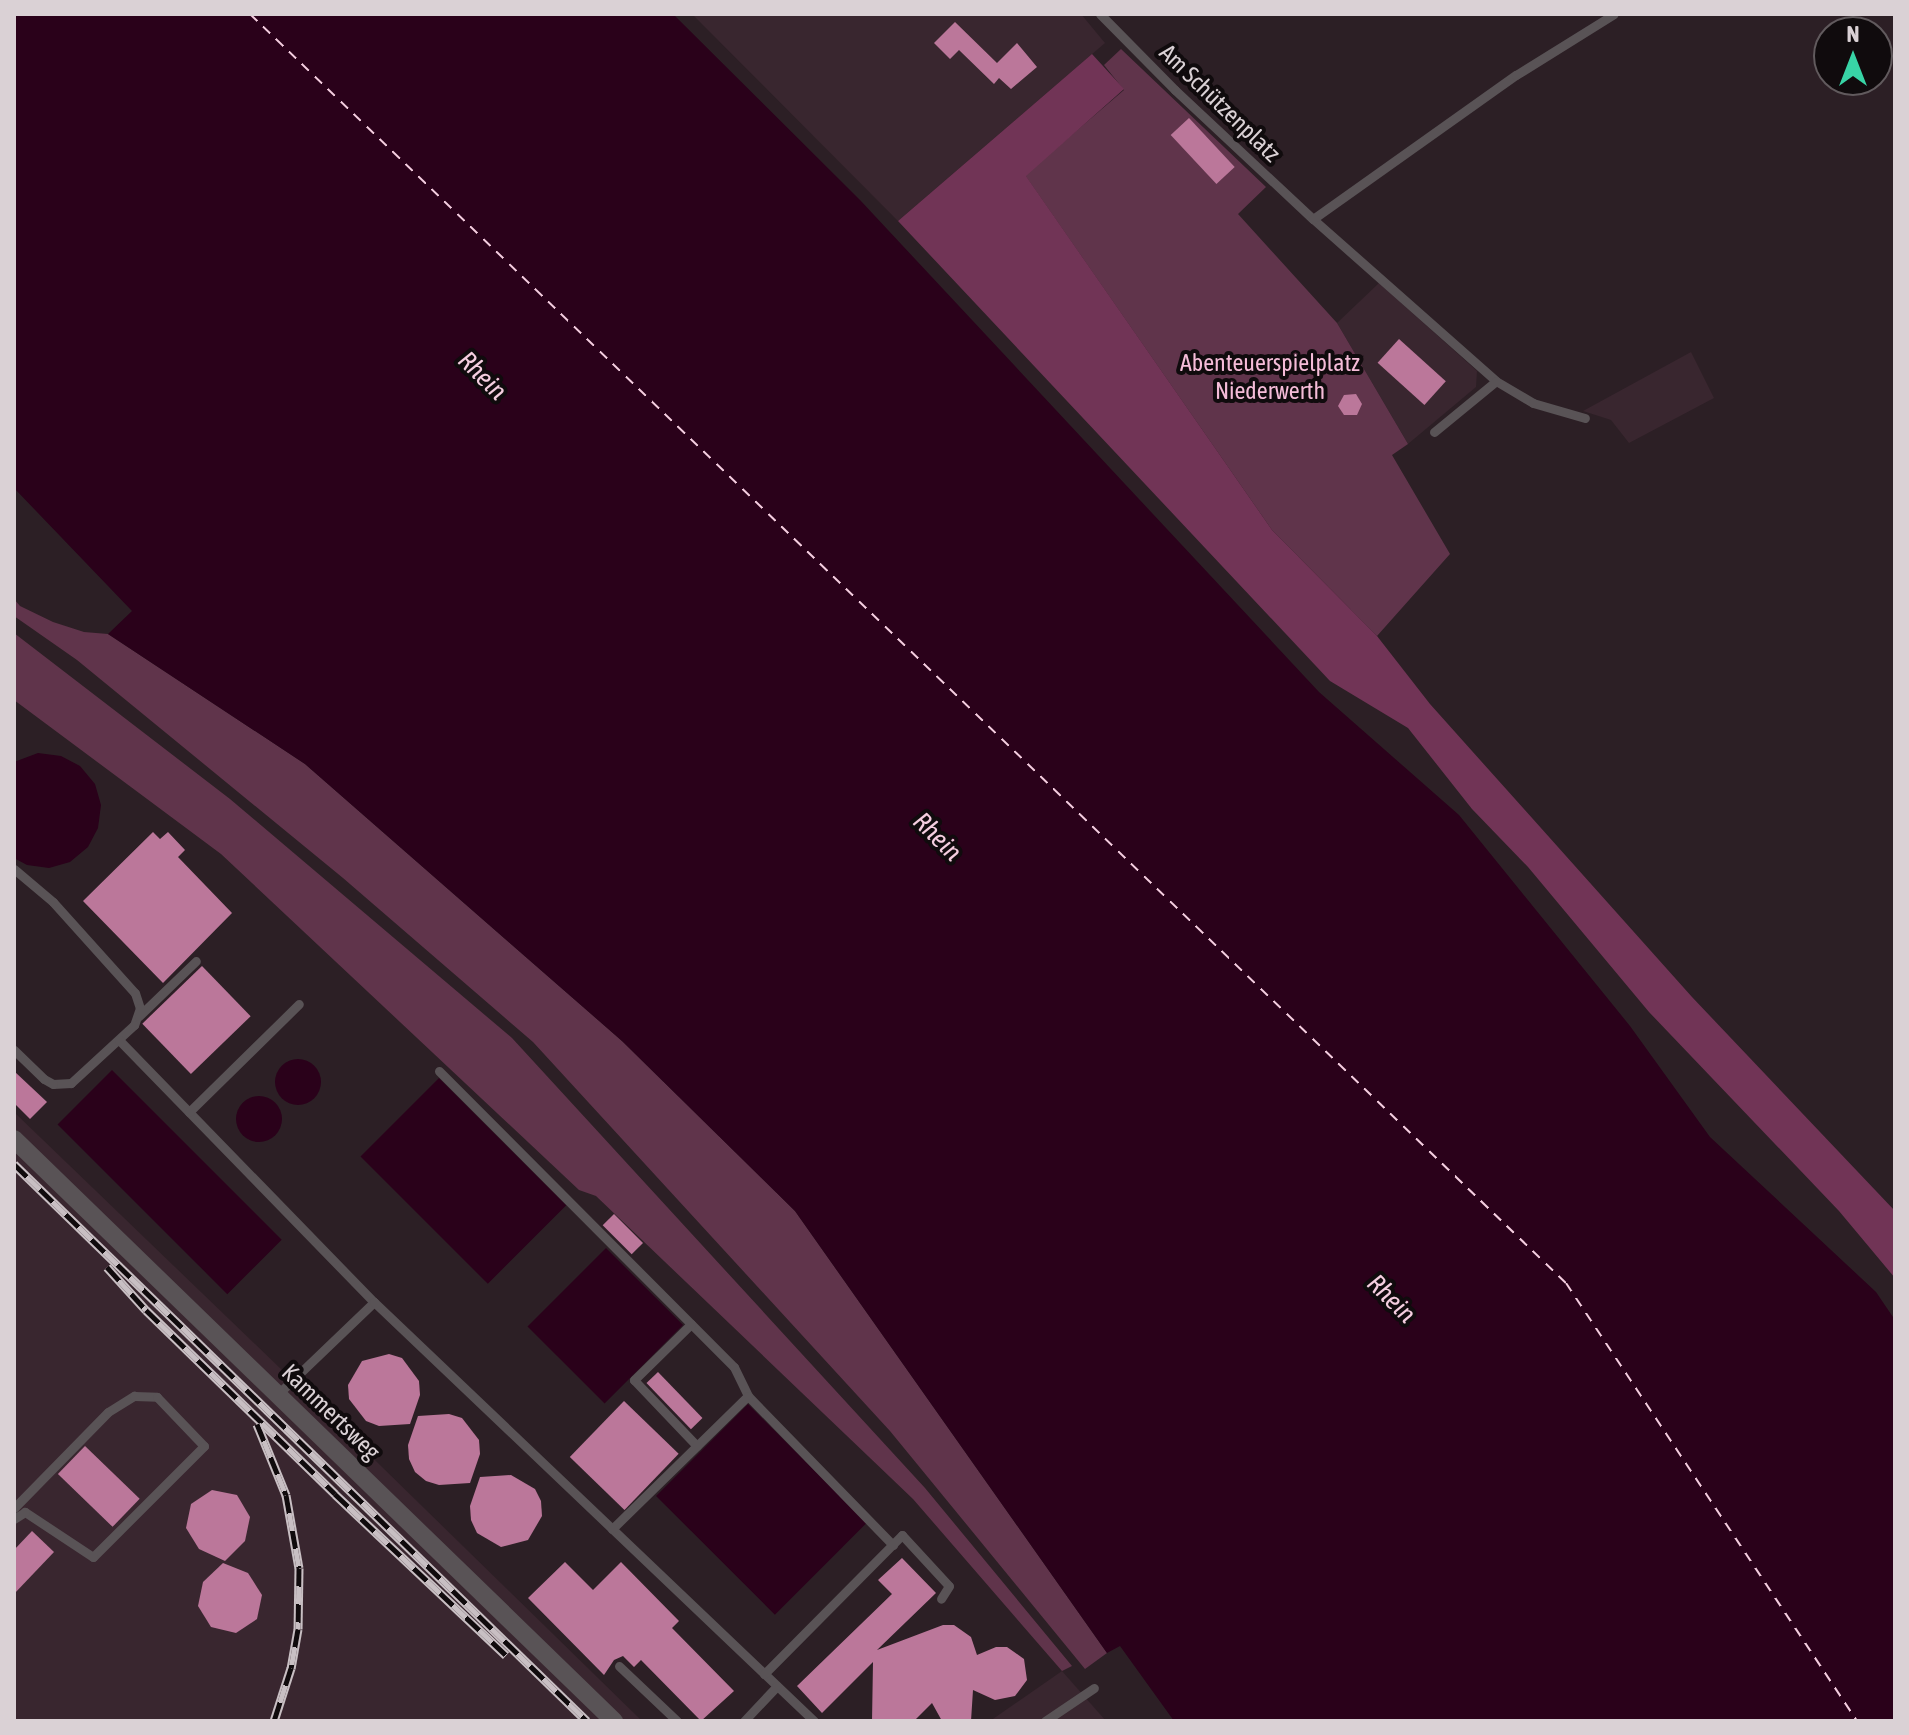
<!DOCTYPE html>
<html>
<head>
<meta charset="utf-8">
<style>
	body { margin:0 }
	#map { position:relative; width:1909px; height:1735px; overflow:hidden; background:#2c1f25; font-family:"Asap Condensed",sans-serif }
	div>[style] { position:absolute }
	.built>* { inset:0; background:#39262f }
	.green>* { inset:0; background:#60344b }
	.forest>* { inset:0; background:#713456 }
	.water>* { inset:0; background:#2a011a; transform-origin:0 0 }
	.round { border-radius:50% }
	.ferry>* { height:2px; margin-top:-1px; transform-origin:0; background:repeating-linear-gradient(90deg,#f5cee0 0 10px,transparent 0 18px) }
	.building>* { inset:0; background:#bb779a; transform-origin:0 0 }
	.lane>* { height:9px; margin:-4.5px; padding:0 4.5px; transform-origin:4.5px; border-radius:4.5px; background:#595356 }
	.street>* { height:18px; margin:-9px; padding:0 9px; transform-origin:9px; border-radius:9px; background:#595356 }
	.rail>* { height:9px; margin-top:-4.5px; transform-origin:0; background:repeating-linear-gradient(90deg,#100b0d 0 18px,#c8bfc3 0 36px); box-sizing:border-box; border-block:2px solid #c8bfc3 }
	span { translate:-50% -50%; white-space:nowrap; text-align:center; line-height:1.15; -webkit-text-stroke:8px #100b0d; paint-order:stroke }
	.street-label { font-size:24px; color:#dad1d5 }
	.park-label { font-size:24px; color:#f5bcd8 }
	.water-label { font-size:26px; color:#f5cee0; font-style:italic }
	.frame { position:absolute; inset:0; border:16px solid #dad1d5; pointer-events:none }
	.north { position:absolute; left:1813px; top:16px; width:80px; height:80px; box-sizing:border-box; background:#100b0d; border:2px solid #615a5d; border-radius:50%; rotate:0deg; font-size:22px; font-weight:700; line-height:32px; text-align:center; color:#dad1d5 }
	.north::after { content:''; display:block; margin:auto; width:28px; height:36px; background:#38d4a6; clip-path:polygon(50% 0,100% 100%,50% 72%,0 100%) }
</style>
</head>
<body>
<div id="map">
	<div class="built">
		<div style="clip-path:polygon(692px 14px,1081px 14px,1105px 43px,898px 221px)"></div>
		<div style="clip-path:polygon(1379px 283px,1477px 371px,1476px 387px,1408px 444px,1337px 323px)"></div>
		<div style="clip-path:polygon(1691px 352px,1714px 398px,1629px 443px,1611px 420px,1583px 411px)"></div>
		<div style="clip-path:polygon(14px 1112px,337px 1423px,642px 1721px,14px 1721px)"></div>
		<div style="clip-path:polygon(1062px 1671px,1106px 1721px,990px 1721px)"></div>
	</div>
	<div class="green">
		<div style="clip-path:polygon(1121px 49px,1266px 187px,1238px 214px,1337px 323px,1408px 444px,1392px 455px,1450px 554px,1377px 636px,1272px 530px,1025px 175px,1124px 90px,1104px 65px)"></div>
		<div style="clip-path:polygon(14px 599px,20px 606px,53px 622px,84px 632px,108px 634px,305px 764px,622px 1041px,795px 1211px,1107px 1653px,1085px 1669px,890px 1431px,533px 1042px,343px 878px,77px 660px,14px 616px)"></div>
		<div style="clip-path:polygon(14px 633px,230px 799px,512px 1038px,925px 1488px,1072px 1666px,1062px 1671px,913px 1499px,596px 1196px,579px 1190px,221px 854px,14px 700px)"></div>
	</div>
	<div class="forest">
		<div style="clip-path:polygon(1092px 54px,1124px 89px,1026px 176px,1272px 530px,1377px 636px,1430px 704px,1692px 997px,1895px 1211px,1895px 1278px,1839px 1211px,1649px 1012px,1528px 867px,1472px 809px,1408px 728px,1330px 681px,898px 221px)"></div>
	</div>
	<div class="water">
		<div style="clip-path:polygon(14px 14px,673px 14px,860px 200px,1319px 692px,1459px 815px,1630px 1026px,1710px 1137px,1876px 1292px,1895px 1320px,1895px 1721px,1174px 1721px,1120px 1646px,1107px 1653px,795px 1211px,622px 1041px,305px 764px,108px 634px,132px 611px,14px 488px)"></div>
		<div style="clip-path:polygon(38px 753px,61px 756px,80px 766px,95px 784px,101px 805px,98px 828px,88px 847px,70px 862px,49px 868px,27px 865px,14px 858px,14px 762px)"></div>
		<div class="round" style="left:275px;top:1059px;width:46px;height:46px"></div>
		<div style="left:112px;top:1070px;width:240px;height:77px;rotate:45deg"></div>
		<div style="left:439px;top:1078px;width:180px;height:111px;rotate:45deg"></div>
		<div class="round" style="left:236px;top:1096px;width:46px;height:46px"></div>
		<div style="left:606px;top:1248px;width:109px;height:111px;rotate:45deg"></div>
		<div style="left:748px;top:1404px;width:168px;height:130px;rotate:45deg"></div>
	</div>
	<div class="ferry">
		<div style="left:250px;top:14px;width:1828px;rotate:43.96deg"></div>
		<div style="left:1566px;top:1283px;width:526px;rotate:56.4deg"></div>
	</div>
	<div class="building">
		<div style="clip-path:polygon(955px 22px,997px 63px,1017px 43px,1037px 67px,1011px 89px,999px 78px,994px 84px,959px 50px,950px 59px,934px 43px)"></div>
		<div style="left:1189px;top:118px;width:67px;height:25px;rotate:47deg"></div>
		<div style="left:1399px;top:339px;width:63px;height:32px;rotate:42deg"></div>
		<div style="clip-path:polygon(1356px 394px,1362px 404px,1357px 415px,1344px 415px,1338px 406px,1344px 395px)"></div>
		<div style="clip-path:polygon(153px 832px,160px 839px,168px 832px,185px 850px,178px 857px,232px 913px,163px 983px,83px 901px)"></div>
		<div style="left:202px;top:966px;width:70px;height:83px;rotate:46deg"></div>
		<div style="clip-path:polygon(14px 1071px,47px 1102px,30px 1119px,14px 1103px)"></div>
		<div style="left:614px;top:1214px;width:41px;height:16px;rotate:45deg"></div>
		<div style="clip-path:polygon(389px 1354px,402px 1358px,419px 1381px,420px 1395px,410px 1424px,379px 1426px,366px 1421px,349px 1399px,348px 1385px,362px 1361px)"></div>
		<div style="left:658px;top:1372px;width:64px;height:16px;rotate:46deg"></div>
		<div style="left:624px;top:1401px;width:76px;height:78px;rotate:44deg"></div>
		<div style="clip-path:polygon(449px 1414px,462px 1418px,479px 1440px,480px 1454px,470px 1483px,439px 1485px,426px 1481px,415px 1472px,409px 1459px,408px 1445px,418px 1416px)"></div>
		<div style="left:85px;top:1446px;width:76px;height:39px;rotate:44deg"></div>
		<div style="clip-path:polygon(511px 1475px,535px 1489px,541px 1501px,542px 1516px,528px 1540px,501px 1547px,477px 1533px,471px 1520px,470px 1506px,480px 1477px)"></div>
		<div style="clip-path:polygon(212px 1490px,237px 1495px,250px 1517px,245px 1541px,225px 1561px,199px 1549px,186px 1528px,191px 1504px)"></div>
		<div style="clip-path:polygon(32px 1531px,54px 1552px,14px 1594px,14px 1550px)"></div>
		<div style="clip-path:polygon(902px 1558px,936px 1593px,877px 1650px,943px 1625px,954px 1625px,971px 1637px,977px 1655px,996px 1647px,1007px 1647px,1024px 1659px,1027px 1680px,1015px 1696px,995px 1700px,973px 1690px,971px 1721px,942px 1721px,932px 1703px,914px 1721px,872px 1721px,873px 1662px,822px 1713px,797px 1686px,892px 1594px,878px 1580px)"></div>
		<div style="clip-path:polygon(565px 1562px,593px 1590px,621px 1562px,679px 1621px,672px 1628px,734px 1691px,701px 1721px,641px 1660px,634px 1667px,623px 1656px,614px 1660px,604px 1675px,528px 1598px)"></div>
		<div style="clip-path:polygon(223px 1563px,248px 1573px,262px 1595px,257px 1619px,236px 1633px,211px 1627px,198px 1606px,203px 1582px)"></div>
	</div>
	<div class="lane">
		<div style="left:1100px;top:14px;width:107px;rotate:45.4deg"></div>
		<div style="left:1175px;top:90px;width:189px;rotate:43.1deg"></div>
		<div style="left:1313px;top:219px;width:244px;rotate:41.5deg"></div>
		<div style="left:1496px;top:381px;width:43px;rotate:30.7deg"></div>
		<div style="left:1533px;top:403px;width:54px;rotate:16.1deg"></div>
		<div style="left:1313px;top:219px;width:249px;rotate:-35.4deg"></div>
		<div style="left:1516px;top:75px;width:115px;rotate:-31.9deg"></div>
		<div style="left:1434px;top:432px;width:80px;rotate:-39.4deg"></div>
		<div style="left:14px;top:869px;width:51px;rotate:40.2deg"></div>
		<div style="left:53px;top:902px;width:122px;rotate:48deg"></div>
		<div style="left:135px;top:993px;width:16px;rotate:72deg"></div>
		<div style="left:140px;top:1008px;width:18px;rotate:109deg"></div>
		<div style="left:134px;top:1025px;width:86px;rotate:137.4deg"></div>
		<div style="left:71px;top:1083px;width:18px;rotate:177deg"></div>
		<div style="left:53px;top:1084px;width:10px;rotate:-151deg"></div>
		<div style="left:44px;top:1079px;width:42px;rotate:-136deg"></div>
		<div style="left:139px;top:1016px;width:79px;rotate:-44deg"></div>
		<div style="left:119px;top:1040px;width:366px;rotate:45.8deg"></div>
		<div style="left:374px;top:1302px;width:133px;rotate:136.2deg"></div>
		<div style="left:439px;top:1071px;width:418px;rotate:45.1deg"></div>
		<div style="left:734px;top:1367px;width:32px;rotate:64deg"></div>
		<div style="left:748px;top:1396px;width:208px;rotate:45.8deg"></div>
		<div style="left:189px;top:1112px;width:154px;rotate:-44.5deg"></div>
		<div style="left:374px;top:1302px;width:608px;rotate:43.6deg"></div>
		<div style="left:691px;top:1324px;width:80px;rotate:135.5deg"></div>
		<div style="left:634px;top:1380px;width:91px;rotate:46.3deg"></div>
		<div style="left:14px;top:1508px;width:134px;rotate:-45.6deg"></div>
		<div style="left:108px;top:1412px;width:31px;rotate:-32deg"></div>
		<div style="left:134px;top:1396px;width:23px;rotate:2deg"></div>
		<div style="left:157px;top:1397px;width:68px;rotate:46.2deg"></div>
		<div style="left:204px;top:1446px;width:157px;rotate:135deg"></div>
		<div style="left:93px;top:1557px;width:82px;rotate:-146.5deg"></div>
		<div style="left:25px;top:1512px;width:13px;rotate:148deg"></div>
		<div style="left:612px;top:1529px;width:190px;rotate:-44.4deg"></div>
		<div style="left:619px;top:1666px;width:80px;rotate:43.5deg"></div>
		<div style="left:764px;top:1674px;width:196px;rotate:-45.2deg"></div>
		<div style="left:902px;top:1535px;width:69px;rotate:47.3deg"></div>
		<div style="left:949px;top:1586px;width:15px;rotate:122deg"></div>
		<div style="left:744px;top:1721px;width:48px;rotate:-46.7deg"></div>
		<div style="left:1045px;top:1721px;width:59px;rotate:-34deg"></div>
	</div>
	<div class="street">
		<div style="left:14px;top:1139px;width:836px;rotate:44.13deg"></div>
	</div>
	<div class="rail">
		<div style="left:14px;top:1164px;width:799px;rotate:44.19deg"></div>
		<div style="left:107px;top:1267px;width:58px;rotate:47.8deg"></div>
		<div style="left:146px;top:1310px;width:264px;rotate:44.2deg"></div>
		<div style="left:335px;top:1494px;width:235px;rotate:43.3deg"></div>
		<div style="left:257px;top:1424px;width:77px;rotate:67.8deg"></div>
		<div style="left:286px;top:1495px;width:74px;rotate:79.9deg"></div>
		<div style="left:299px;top:1568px;width:61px;rotate:90.9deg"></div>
		<div style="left:298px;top:1629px;width:40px;rotate:100deg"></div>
		<div style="left:291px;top:1668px;width:56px;rotate:107.8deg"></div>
	</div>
	<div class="street-label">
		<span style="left:1220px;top:103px;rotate:44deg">Am Schützenplatz</span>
		<span style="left:331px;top:1412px;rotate:44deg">Kammertsweg</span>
	</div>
	<div class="park-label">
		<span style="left:1270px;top:377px">Abenteuerspielplatz<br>Niederwerth</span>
	</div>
	<div class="water-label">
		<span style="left:482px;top:376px;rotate:45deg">Rhein</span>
		<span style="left:937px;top:837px;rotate:45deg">Rhein</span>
		<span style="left:1391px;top:1299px;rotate:45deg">Rhein</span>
	</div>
	<div class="frame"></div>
	<div class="north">N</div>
</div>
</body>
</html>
